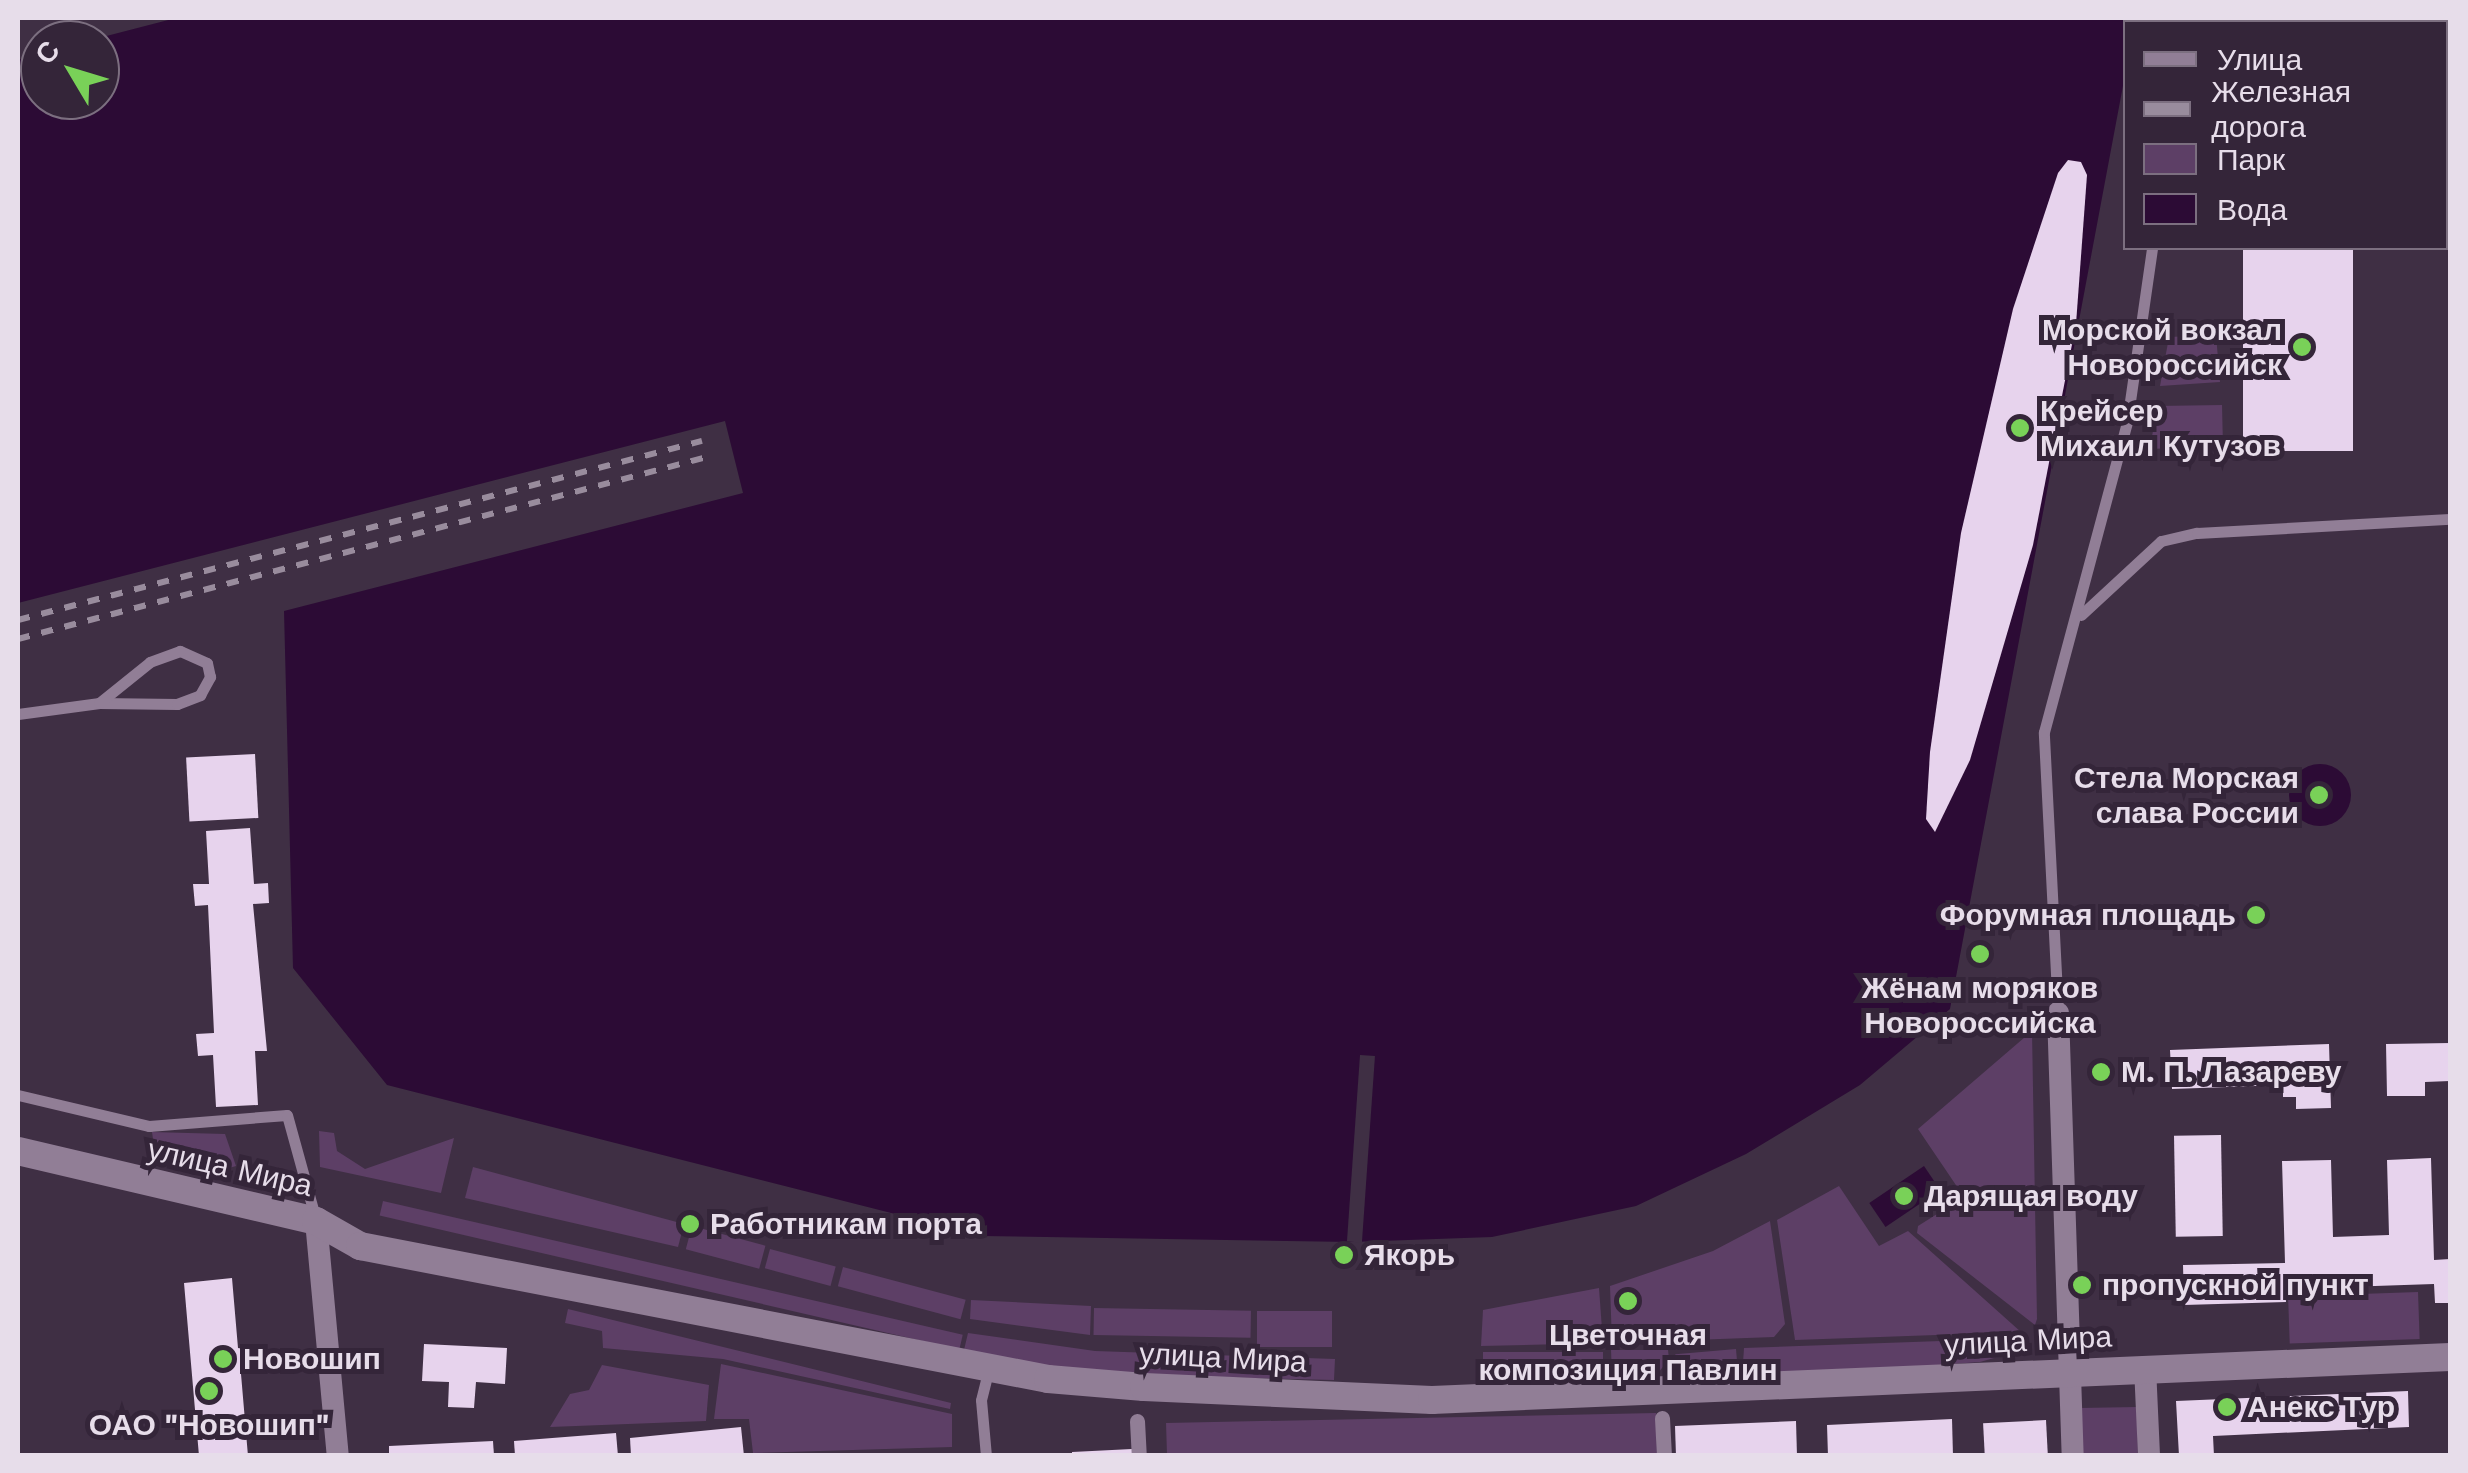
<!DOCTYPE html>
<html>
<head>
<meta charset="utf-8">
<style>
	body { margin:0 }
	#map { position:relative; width:2468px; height:1473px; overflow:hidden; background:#3f2f44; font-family:"Work Sans",sans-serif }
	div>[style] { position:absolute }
	.green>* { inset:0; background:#5d3f66; transform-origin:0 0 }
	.water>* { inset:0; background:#2c0b35; transform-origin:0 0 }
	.round { border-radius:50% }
	.pier>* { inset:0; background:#3f2f44; transform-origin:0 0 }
	.building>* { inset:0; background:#e7d3ed; transform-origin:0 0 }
	.service>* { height:11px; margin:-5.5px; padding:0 5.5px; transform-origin:5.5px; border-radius:5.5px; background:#917e96 }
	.pedestrian>* { height:15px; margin:-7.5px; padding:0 7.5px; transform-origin:7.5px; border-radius:7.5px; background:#917e96 }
	.minor>* { height:22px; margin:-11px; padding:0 11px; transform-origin:11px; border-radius:11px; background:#917e96 }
	.tertiary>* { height:28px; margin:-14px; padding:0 14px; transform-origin:14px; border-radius:14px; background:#917e96 }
	.rail>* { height:6px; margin-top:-3px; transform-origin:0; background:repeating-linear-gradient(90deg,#998c9d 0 12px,transparent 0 24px) }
	.dots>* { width:28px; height:28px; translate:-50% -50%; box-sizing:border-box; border:5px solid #342539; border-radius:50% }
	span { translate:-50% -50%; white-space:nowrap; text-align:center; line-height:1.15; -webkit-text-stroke:10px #342539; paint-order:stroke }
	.poi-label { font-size:30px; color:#e7ddea; font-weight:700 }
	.right { translate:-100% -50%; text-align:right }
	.left { translate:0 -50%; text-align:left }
	.street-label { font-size:30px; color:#e7ddea }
	.frame { position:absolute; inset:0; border:20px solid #e7ddea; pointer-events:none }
	.legend { position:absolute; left:2123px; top:20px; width:325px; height:230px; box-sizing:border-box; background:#342539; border:2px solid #7c6f80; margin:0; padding:12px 18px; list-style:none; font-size:30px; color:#e7ddea }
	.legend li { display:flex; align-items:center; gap:20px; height:50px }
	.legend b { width:50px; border:2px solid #7c6f80 }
	.north { position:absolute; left:20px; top:20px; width:100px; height:100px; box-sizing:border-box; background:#342539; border:2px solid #7c6f80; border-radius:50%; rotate:308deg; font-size:28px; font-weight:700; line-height:40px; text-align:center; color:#e7ddea }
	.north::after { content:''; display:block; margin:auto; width:35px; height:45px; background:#79d158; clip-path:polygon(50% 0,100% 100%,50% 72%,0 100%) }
</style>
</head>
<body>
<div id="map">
	<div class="green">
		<div style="clip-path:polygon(2216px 335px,2220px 382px,2160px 386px,2169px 337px)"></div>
		<div style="clip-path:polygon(2222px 405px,2223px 446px,2150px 449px,2157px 406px)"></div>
		<div style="clip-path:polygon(2032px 1031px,2037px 1319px,2035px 1325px,1917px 1233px,1918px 1226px,1964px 1197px,1918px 1129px)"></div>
		<div style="clip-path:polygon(319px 1131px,334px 1133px,337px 1151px,365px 1169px,454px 1138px,441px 1193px,320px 1167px)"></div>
		<div style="clip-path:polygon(152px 1132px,225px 1134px,236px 1166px,226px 1169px,155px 1153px)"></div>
		<div style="clip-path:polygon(473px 1167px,684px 1224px,678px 1247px,465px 1198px)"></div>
		<div style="clip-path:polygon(1839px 1186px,1879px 1246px,1908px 1231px,2021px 1332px,1795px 1340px,1777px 1220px)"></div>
		<div style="left:383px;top:1201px;width:595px;height:15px;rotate:13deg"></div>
		<div style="clip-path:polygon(1770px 1221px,1785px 1324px,1774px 1337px,1612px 1343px,1610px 1286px,1713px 1251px)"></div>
		<div style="left:692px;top:1226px;width:76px;height:24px;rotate:15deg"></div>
		<div style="left:770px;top:1249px;width:68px;height:20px;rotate:15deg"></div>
		<div style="left:843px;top:1267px;width:127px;height:20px;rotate:15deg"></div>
		<div style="clip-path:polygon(1599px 1288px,1603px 1343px,1481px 1346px,1483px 1310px)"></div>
		<div style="left:2418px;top:1292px;width:47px;height:130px;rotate:88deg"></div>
		<div style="clip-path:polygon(971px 1300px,1091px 1306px,1090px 1335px,970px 1319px)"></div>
		<div style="left:1094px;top:1308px;width:157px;height:27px;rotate:1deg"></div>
		<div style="clip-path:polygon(568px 1309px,951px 1403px,950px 1409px,723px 1359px,603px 1348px,602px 1331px,565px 1323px)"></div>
		<div style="left:1332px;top:1311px;width:36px;height:75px;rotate:90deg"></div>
		<div style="clip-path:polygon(968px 1333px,1095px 1351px,1335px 1359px,1334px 1380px,1094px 1374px,964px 1350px)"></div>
		<div style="clip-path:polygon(2026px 1338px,2015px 1352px,1980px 1362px,1754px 1378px,1743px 1363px,1744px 1348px)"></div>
		<div style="left:1736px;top:1349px;width:12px;height:61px;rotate:85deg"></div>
		<div style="clip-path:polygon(1611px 1350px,1668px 1350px,1669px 1359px,1655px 1377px,1612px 1375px)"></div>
		<div style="left:1603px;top:1352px;width:24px;height:120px;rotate:90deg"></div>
		<div style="clip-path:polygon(721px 1364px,952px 1414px,952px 1447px,753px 1453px,749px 1419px,714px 1419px)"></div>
		<div style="clip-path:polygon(602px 1365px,709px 1385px,706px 1421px,550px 1427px,570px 1394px,589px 1390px)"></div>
		<div style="left:2137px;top:1407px;width:48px;height:57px;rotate:89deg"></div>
		<div style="clip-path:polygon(1656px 1413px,1657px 1455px,1167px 1455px,1166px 1423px)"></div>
	</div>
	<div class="water">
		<div style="clip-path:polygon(176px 18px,2136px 18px,2126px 22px,2125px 75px,1950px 1009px,1860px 1085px,1746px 1154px,1636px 1206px,1492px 1237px,1352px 1242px,982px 1236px,387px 1085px,293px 968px,284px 611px,743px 493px,725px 421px,18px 603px,18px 60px,40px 54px,40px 100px,100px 100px,100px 40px,91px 40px)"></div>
		<div class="round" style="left:2289px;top:764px;width:62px;height:62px"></div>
		<div style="left:1924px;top:1166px;width:29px;height:66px;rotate:56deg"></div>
	</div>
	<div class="pier">
		<div style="left:1360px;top:1055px;width:15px;height:187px;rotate:4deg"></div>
	</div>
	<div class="building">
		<div style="left:2233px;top:18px;width:110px;height:4px"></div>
		<div style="clip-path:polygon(2068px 160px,2081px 162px,2087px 175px,2076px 324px,2033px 545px,1970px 760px,1935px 832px,1926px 819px,1930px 752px,1961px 533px,2013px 309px,2058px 173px)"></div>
		<div style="left:2243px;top:248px;width:110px;height:203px"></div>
		<div style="left:255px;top:754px;width:64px;height:69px;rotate:87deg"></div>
		<div style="clip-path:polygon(250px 828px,254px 884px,268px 883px,269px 903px,253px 904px,267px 1051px,255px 1051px,258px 1105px,216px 1107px,213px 1055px,198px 1056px,196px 1034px,214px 1033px,208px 905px,195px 906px,193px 884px,209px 884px,206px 831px)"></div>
		<div style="clip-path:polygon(2450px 1043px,2450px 1081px,2425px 1082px,2425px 1096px,2387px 1096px,2386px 1044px)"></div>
		<div style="clip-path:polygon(2329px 1044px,2331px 1108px,2296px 1109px,2296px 1097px,2283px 1097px,2283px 1085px,2172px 1089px,2170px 1050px)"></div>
		<div style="left:2221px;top:1135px;width:101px;height:47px;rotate:89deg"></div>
		<div style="clip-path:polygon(2431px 1158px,2434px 1260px,2450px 1259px,2450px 1303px,2435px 1303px,2434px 1284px,2285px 1289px,2286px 1302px,2184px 1305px,2183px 1265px,2285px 1263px,2282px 1161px,2331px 1160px,2333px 1237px,2389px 1235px,2387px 1160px)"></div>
		<div style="clip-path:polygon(232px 1278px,238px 1348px,256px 1351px,257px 1367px,241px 1374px,248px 1456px,199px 1456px,184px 1283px)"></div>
		<div style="clip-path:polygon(424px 1344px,507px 1348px,505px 1384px,476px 1382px,474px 1408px,448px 1407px,449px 1382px,422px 1381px)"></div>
		<div style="clip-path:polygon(2408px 1391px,2409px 1427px,2213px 1436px,2214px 1456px,2179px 1456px,2176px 1401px)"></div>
		<div style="clip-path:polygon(1952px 1419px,1953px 1456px,1828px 1456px,1827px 1425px)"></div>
		<div style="left:2046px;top:1420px;width:36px;height:63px;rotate:87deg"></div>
		<div style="clip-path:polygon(1796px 1421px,1797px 1456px,1676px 1456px,1675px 1426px)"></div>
		<div style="clip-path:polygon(741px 1427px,744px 1456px,631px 1456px,630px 1438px)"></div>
		<div style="clip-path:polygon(616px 1433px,618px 1456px,515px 1456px,514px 1441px)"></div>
		<div style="clip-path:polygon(493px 1441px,494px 1456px,389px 1456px,389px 1446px)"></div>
		<div style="clip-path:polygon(1132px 1449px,1133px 1456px,1072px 1456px,1072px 1452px)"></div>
	</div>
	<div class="service">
		<div style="left:2081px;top:615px;width:109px;rotate:-42.8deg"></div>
		<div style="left:2161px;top:541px;width:37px;rotate:-13deg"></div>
		<div style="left:2197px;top:533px;width:253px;rotate:-3.2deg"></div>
		<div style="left:18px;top:714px;width:82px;rotate:-7.7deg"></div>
		<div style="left:99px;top:703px;width:78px;rotate:0.7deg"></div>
		<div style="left:177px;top:704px;width:25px;rotate:-21deg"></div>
		<div style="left:200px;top:695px;width:21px;rotate:-61deg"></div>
		<div style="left:210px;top:677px;width:14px;rotate:-102deg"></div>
		<div style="left:207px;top:663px;width:30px;rotate:-156deg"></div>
		<div style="left:180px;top:651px;width:32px;rotate:160deg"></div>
		<div style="left:150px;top:662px;width:65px;rotate:141.2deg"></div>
		<div style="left:2058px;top:1013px;width:281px;rotate:-92.9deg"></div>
		<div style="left:2044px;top:732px;width:321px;rotate:-75deg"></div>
		<div style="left:2127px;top:422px;width:176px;rotate:-81.8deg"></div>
		<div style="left:18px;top:1095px;width:135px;rotate:13.3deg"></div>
		<div style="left:149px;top:1126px;width:138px;rotate:-4.6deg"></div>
		<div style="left:287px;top:1115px;width:106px;rotate:74.6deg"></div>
		<div style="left:986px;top:1456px;width:56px;rotate:-95.1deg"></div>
		<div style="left:981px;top:1400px;width:34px;rotate:-76deg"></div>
	</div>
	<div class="pedestrian">
		<div style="left:1662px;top:1418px;width:38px;rotate:87deg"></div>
		<div style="left:1137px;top:1421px;width:35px;rotate:87deg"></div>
	</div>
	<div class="minor">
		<div style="left:2058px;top:1013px;width:443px;rotate:88.1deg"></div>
		<div style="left:316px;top:1221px;width:236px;rotate:84.7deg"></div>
		<div style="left:2145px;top:1367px;width:89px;rotate:87.4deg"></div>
	</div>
	<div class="tertiary">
		<div style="left:18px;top:1151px;width:306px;rotate:13.2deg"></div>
		<div style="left:316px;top:1221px;width:51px;rotate:29.6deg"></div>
		<div style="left:360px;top:1246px;width:701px;rotate:10.94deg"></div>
		<div style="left:1048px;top:1379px;width:96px;rotate:4.8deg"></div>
		<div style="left:1144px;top:1387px;width:288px;rotate:2.6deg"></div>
		<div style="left:1432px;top:1400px;width:1019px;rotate:-2.42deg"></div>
	</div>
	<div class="rail">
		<div style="left:18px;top:620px;width:707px;rotate:-14.67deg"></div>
		<div style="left:18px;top:639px;width:713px;rotate:-14.8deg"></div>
	</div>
	<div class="dots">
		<div style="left:2302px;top:347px;background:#79d158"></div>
		<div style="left:2020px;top:428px;background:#79d158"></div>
		<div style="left:2319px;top:795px;background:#79d158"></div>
		<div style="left:2256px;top:915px;background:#79d158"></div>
		<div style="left:1980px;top:954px;background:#79d158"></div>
		<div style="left:2101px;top:1072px;background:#79d158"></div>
		<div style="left:1904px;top:1196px;background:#79d158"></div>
		<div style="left:690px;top:1224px;background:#79d158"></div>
		<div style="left:1344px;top:1255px;background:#79d158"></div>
		<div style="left:2082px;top:1285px;background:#79d158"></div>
		<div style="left:1628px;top:1301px;background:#79d158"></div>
		<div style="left:223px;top:1359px;background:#79d158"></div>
		<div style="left:209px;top:1391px;background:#79d158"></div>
		<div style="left:2227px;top:1407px;background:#79d158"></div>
	</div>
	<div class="poi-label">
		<span class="right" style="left:2282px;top:347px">Морской вокзал<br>Новороссийск</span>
		<span class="left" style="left:2040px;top:428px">Крейсер<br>Михаил Кутузов</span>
		<span class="right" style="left:2299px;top:795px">Стела Морская<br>слава России</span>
		<span class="right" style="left:2236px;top:915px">Форумная площадь</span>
		<span style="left:1980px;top:1005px">Жёнам моряков<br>Новороссийска</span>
		<span class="left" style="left:2121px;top:1072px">М. П. Лазареву</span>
		<span class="left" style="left:1924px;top:1196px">Дарящая воду</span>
		<span class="left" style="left:710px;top:1224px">Работникам порта</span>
		<span class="left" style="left:1364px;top:1255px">Якорь</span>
		<span class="left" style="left:2102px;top:1285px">пропускной пункт</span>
		<span style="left:1628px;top:1352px">Цветочная<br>композиция Павлин</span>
		<span class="left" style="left:243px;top:1359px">Новошип</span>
		<span class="left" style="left:2247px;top:1407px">Анекс Тур</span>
		<span style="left:209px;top:1425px">ОАО "Новошип"</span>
	</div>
	<div class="street-label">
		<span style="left:230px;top:1168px;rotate:13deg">улица Мира</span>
		<span style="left:2028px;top:1341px;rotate:-3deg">улица Мира</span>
		<span style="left:1223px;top:1358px;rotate:3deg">улица Мира</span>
	</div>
	<div class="frame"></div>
	<ul class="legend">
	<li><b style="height:12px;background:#917e96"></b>Улица</li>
	<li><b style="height:12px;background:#998c9d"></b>Железная дорога</li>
	<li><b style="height:28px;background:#5d3f66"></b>Парк</li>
	<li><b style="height:28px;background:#2c0b35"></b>Вода</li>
	</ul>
	<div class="north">С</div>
</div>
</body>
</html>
